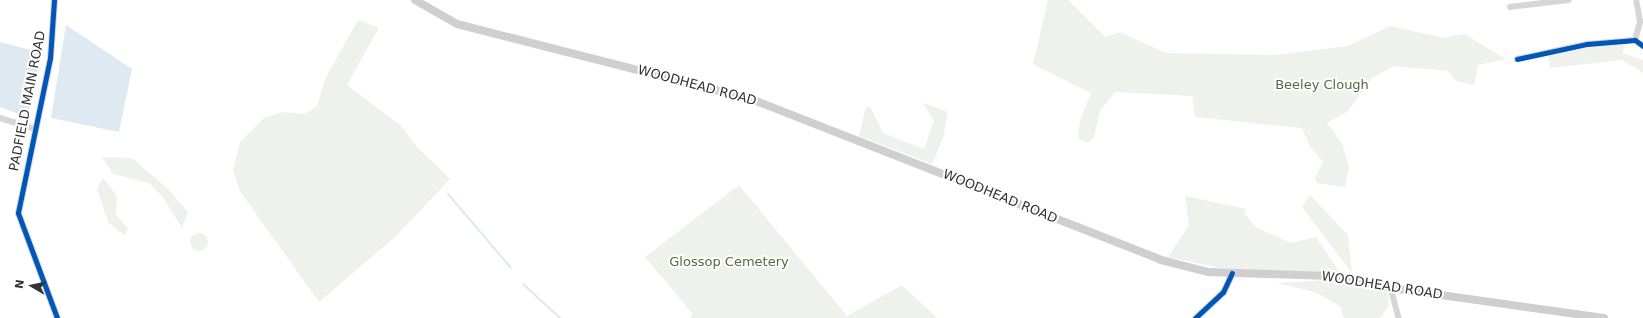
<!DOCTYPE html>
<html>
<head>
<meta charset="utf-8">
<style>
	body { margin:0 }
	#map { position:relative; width:1643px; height:318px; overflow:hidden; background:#fff; font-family:"DejaVu Sans",sans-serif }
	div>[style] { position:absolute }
	.green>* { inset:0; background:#eff2ec }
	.round { border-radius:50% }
	.water>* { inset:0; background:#dee9f1 }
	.stream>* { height:2px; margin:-1px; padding:0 1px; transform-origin:1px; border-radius:1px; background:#dee9f1 }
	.minor>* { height:5.5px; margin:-2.75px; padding:0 2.75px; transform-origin:2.75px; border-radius:2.75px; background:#d6d6d6 }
	.tertiary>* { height:7px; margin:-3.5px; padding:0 3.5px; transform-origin:3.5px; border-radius:3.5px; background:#d6d6d6 }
	.secondary>* { height:8px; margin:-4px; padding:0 4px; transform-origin:4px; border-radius:4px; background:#cfcfcf }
	.cycleway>* { height:5px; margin:-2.5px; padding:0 2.5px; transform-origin:2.5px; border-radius:2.5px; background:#0057b8 }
	span { translate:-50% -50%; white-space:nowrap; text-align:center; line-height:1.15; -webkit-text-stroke:4px #fff; paint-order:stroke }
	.park-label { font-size:13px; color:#546a43 }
	.street-label { font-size:13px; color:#323232 }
	.north { position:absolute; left:12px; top:266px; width:40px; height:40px; -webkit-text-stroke:3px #fff; paint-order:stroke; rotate:279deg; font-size:11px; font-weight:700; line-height:16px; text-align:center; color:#323232 }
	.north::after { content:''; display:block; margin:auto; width:14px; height:18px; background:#323232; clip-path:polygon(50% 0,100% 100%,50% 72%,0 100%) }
</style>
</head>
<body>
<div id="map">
	<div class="green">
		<div style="clip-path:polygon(1048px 0,1068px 0,1105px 37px,1120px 32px,1166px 53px,1275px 55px,1348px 46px,1390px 26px,1444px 38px,1464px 34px,1506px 59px,1478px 65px,1474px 85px,1456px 81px,1448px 71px,1394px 66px,1372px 78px,1348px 111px,1327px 123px,1343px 145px,1349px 167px,1345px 187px,1317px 183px,1315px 178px,1323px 162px,1310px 147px,1302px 128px,1195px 117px,1192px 96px,1115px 92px,1100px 111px,1094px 137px,1087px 143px,1078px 138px,1080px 120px,1091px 93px,1033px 64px)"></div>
		<div style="clip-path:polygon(358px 20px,379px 28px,347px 85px,400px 125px,418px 148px,450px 179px,395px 237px,319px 302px,241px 193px,233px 171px,240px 142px,265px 117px,284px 112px,304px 114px,317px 106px,325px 79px)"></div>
		<div style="clip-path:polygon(1625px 44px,1623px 53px,1643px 60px,1643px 73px,1622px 60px,1550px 68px,1548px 54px,1589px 46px)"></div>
		<div style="clip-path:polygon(923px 103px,948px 112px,943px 138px,932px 164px,859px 136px,866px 106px,871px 108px,883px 133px,924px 149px,934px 121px)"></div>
		<div style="clip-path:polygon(102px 157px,132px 158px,166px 187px,188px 212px,182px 228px,163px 197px,149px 183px,113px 174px)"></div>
		<div style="clip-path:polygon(103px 178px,117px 196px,116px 215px,128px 229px,125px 236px,108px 222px,97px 189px)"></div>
		<div style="clip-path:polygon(739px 185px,847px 316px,902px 285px,937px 318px,690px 318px,693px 314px,645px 257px)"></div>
		<div style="clip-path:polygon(1310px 195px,1348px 235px,1352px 273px,1302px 207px)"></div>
		<div style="clip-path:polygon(1185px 196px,1247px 209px,1244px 213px,1257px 228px,1291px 243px,1316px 237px,1341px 274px,1221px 268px,1168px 257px,1189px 225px)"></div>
		<div class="round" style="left:190px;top:233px;width:18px;height:18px"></div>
		<div style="clip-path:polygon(1327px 280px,1388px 292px,1389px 306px,1380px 318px,1344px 318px,1340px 306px,1315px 292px,1277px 283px)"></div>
	</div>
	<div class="water">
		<div style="clip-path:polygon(66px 25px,132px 69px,119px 132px,51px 118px)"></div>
		<div style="clip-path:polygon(0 42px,42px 53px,27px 117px,0 107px)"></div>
	</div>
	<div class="stream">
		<div style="left:448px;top:194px;width:97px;rotate:49.6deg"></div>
		<div style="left:523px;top:284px;width:50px;rotate:42.6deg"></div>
	</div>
	<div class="minor">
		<div style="left:1510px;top:7px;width:59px;rotate:-6.8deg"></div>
		<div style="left:1635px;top:40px;width:19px;rotate:-74deg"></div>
		<div style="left:1640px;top:22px;width:22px;rotate:-100deg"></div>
		<div style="left:1517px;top:59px;width:72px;rotate:-12.1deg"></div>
		<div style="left:1587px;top:44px;width:48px;rotate:-4.8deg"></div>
		<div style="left:1635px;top:40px;width:10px;rotate:37deg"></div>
		<div style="left:0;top:118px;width:37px;rotate:17deg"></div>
		<div style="left:1391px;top:288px;width:31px;rotate:75deg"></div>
	</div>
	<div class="tertiary">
		<div style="left:54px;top:0;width:58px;rotate:93.9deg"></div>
		<div style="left:50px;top:58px;width:158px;rotate:101.7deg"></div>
		<div style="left:18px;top:213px;width:112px;rotate:69.6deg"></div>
		<div style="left:1195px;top:318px;width:38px;rotate:-43deg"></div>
		<div style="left:1223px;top:292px;width:21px;rotate:-65deg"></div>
	</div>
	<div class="secondary">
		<div style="left:415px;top:0;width:48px;rotate:29.7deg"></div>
		<div style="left:457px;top:24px;width:303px;rotate:14.3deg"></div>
		<div style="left:751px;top:99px;width:440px;rotate:21.4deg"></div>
		<div style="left:1161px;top:260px;width:49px;rotate:14.3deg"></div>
		<div style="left:1208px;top:272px;width:122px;rotate:1.9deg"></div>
		<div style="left:1330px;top:276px;width:62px;rotate:11.1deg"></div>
		<div style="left:1391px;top:288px;width:215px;rotate:8deg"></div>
	</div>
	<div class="cycleway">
		<div style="left:54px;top:0;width:58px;rotate:93.9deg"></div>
		<div style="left:50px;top:58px;width:158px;rotate:101.7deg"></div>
		<div style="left:18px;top:213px;width:112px;rotate:69.6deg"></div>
		<div style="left:1517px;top:59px;width:72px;rotate:-12.1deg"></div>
		<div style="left:1587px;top:44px;width:48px;rotate:-4.8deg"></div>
		<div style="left:1635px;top:40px;width:10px;rotate:37deg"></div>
		<div style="left:1195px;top:318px;width:38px;rotate:-43deg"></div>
		<div style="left:1223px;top:292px;width:21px;rotate:-65deg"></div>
	</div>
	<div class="park-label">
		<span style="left:1322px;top:85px">Beeley Clough</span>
		<span style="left:729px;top:262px">Glossop Cemetery</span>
	</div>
	<div class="street-label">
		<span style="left:697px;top:86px;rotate:15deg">WOODHEAD ROAD</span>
		<span style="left:28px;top:101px;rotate:-79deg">PADFIELD MAIN ROAD</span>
		<span style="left:1000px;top:197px;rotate:22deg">WOODHEAD ROAD</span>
		<span style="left:1382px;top:286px;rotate:9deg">WOODHEAD ROAD</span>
	</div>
	<div class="north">N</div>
</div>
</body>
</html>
